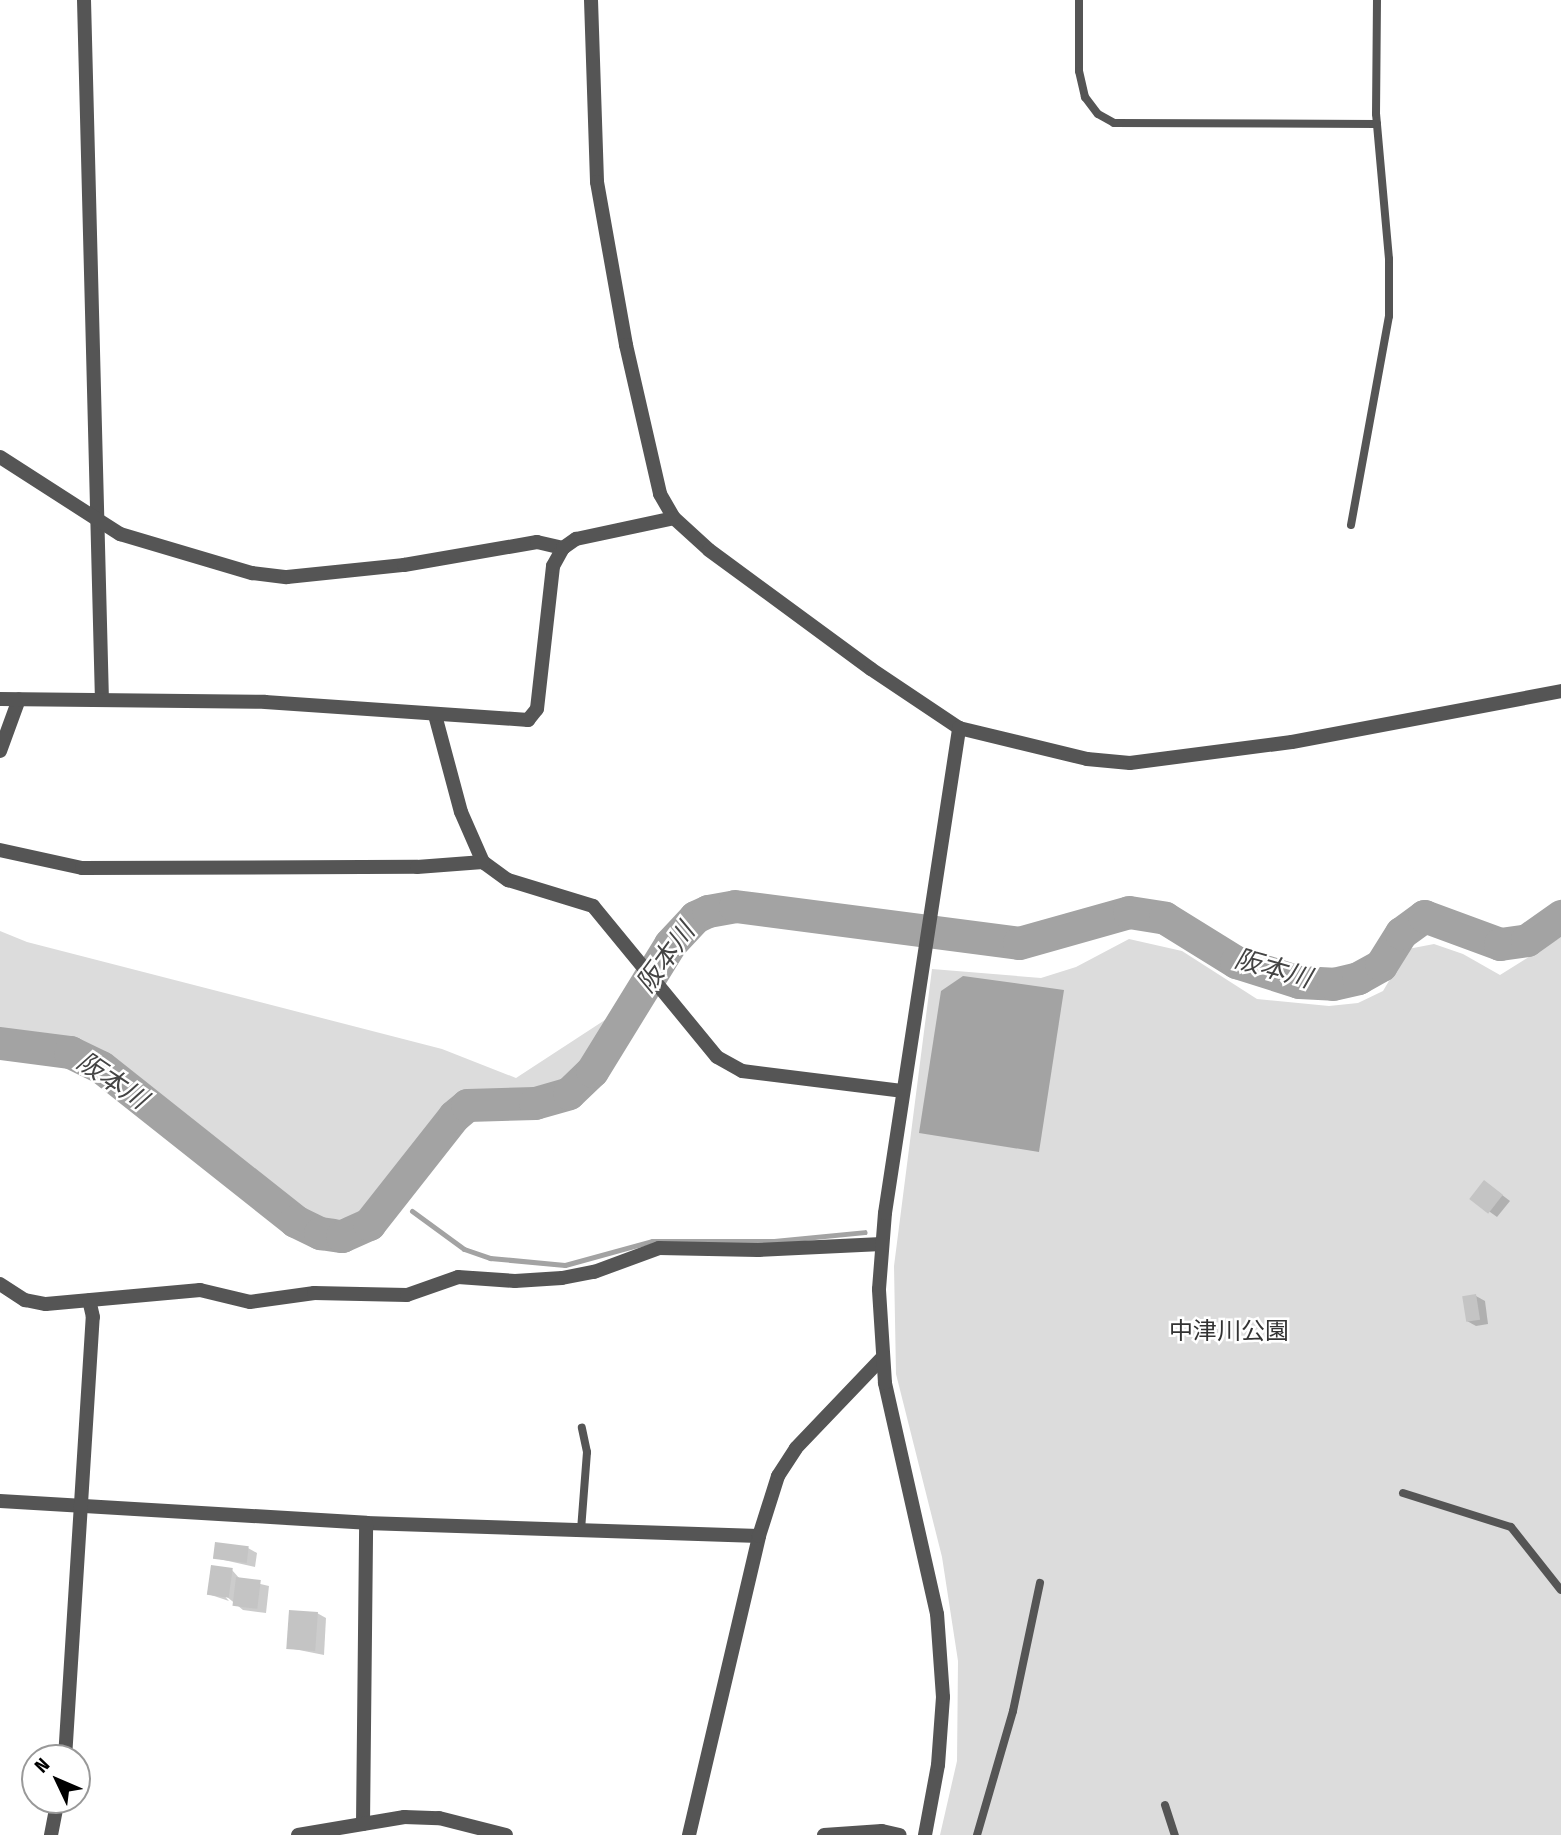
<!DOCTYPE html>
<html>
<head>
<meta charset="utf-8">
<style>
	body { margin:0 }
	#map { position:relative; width:1561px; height:1835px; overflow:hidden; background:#fff; font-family:"Fira Sans Condensed","Noto Sans JP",sans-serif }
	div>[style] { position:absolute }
	.green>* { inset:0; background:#dcdcdc }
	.water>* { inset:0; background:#a3a3a3 }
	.shadow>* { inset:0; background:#0003 }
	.stream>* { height:5px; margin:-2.5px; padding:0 2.5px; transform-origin:2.5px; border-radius:2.5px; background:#a3a3a3 }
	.river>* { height:33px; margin:-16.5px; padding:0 16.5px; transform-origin:16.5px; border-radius:16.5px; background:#a3a3a3 }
	.building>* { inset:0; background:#c4c4c4; transform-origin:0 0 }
	.service>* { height:8px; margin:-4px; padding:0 4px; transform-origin:4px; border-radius:4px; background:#555 }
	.minor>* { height:14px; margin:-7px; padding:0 7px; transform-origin:7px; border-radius:7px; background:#555 }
	.tertiary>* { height:14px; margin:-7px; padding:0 7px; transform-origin:7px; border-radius:7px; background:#555 }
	span { translate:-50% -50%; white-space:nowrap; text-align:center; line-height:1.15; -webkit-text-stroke:5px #fff; paint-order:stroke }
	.park-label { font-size:24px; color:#333 }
	.water-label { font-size:26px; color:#444; font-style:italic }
	.north { position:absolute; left:21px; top:1744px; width:70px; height:70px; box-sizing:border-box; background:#fff; border:2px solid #999; border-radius:50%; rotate:314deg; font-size:19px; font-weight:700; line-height:28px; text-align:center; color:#000 }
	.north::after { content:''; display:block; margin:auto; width:24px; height:32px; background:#000; clip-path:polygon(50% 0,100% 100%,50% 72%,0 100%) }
</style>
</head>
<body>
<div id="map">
	<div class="green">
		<div style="clip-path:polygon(0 931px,27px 942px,442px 1049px,516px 1078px,611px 1016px,589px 1054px,547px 1096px,466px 1096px,357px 1218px,302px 1221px,104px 1061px,74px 1045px,0 1036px)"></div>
		<div style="clip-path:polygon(1561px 937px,1561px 1835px,940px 1835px,957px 1761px,958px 1661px,942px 1557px,896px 1374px,894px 1266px,932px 969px,1041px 978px,1076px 967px,1129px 939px,1182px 951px,1257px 999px,1329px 1006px,1358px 1003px,1383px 991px,1408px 949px,1434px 944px,1463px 954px,1500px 975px)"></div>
	</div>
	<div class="water">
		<div style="clip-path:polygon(963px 976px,1064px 990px,1039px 1152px,919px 1133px,941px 991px)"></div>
	</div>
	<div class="shadow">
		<div style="clip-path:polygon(1493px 1188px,1510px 1201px,1497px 1217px,1472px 1199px)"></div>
		<div style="clip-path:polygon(1476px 1296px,1485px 1301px,1488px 1324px,1476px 1326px,1467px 1321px)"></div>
		<div style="clip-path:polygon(248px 1548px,257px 1553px,255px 1567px,215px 1558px)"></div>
		<div style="clip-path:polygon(232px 1570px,240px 1579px,269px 1586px,266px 1613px,243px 1610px,221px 1592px,229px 1601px,208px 1594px)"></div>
		<div style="clip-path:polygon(317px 1613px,326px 1618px,324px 1655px,289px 1648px)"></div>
	</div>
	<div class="stream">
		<div style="left:390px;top:1202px;width:6px;rotate:18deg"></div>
		<div style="left:412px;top:1211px;width:64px;rotate:36.2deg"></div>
		<div style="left:464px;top:1249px;width:28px;rotate:19deg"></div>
		<div style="left:490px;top:1258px;width:75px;rotate:5.3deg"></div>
		<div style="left:565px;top:1265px;width:90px;rotate:-15.4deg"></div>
		<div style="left:652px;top:1241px;width:122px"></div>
		<div style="left:774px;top:1241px;width:91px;rotate:-5.6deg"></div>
	</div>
	<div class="river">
		<div style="left:0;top:1043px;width:71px;rotate:7.3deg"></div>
		<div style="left:70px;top:1052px;width:34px;rotate:26deg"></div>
		<div style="left:101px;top:1067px;width:248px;rotate:38.4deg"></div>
		<div style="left:295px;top:1221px;width:28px;rotate:26deg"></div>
		<div style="left:320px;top:1233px;width:22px;rotate:8deg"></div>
		<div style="left:342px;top:1236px;width:30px;rotate:-24deg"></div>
		<div style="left:369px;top:1224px;width:137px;rotate:-51.8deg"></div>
		<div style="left:454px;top:1116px;width:17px;rotate:-40deg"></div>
		<div style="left:467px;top:1105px;width:68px;rotate:-1.7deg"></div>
		<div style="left:535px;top:1103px;width:35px;rotate:-16deg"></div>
		<div style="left:569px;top:1093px;width:32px;rotate:-44deg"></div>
		<div style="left:592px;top:1071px;width:149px;rotate:-58.4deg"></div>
		<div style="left:670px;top:944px;width:37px;rotate:-47deg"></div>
		<div style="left:695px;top:917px;width:14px;rotate:-25deg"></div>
		<div style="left:708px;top:911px;width:27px;rotate:-10deg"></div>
		<div style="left:735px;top:906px;width:286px;rotate:7.4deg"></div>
		<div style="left:1019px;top:943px;width:114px;rotate:-15.7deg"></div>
		<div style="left:1129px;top:912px;width:36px;rotate:9deg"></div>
		<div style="left:1165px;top:918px;width:84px;rotate:31.8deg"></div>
		<div style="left:1236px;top:962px;width:66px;rotate:17.6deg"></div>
		<div style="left:1299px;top:982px;width:34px;rotate:3deg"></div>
		<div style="left:1333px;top:984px;width:26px;rotate:-13deg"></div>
		<div style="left:1358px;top:978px;width:26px;rotate:-29deg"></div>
		<div style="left:1381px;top:965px;width:38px;rotate:-58deg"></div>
		<div style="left:1401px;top:933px;width:29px;rotate:-36deg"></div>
		<div style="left:1424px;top:916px;width:81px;rotate:20.2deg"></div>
		<div style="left:1500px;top:944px;width:27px;rotate:-8deg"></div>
		<div style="left:1527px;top:940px;width:42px;rotate:-35.2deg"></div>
	</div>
	<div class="building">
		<div style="left:1484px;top:1180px;width:24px;height:24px;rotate:38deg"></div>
		<div style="left:1476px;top:1294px;width:26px;height:14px;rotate:81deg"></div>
		<div style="left:215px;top:1542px;width:34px;height:17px;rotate:7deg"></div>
		<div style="left:211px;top:1565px;width:22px;height:30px;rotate:8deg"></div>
		<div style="left:236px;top:1577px;width:25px;height:29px;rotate:7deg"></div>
		<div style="left:289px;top:1610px;width:29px;height:39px;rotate:4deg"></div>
	</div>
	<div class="service">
		<div style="left:1079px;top:0;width:71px;rotate:90deg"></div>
		<div style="left:1079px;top:71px;width:27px;rotate:77deg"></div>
		<div style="left:1085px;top:97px;width:21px;rotate:53deg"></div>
		<div style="left:1098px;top:114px;width:18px;rotate:29deg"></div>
		<div style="left:1114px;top:123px;width:263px;rotate:0.2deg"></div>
		<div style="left:1351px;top:525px;width:212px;rotate:-79.7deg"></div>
		<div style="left:1389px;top:316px;width:57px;rotate:-90deg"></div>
		<div style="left:1389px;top:259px;width:146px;rotate:-95.1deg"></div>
		<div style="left:1376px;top:114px;width:114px;rotate:-89.5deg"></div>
		<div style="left:1403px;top:1493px;width:113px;rotate:17.5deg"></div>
		<div style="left:1511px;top:1527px;width:80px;rotate:51.6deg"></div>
		<div style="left:581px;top:1530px;width:78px;rotate:-85.6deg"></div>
		<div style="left:587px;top:1452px;width:25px;rotate:-102deg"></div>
		<div style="left:1165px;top:1805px;width:32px;rotate:72deg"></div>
		<div style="left:977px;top:1835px;width:129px;rotate:-73.8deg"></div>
		<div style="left:1013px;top:1711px;width:131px;rotate:-78.1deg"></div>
	</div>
	<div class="minor">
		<div style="left:84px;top:0;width:700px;rotate:88.53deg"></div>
		<div style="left:0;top:457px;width:143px;rotate:32.7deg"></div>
		<div style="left:120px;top:534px;width:138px;rotate:16.5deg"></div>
		<div style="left:252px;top:573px;width:35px;rotate:7deg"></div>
		<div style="left:287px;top:577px;width:118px;rotate:-5.9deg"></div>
		<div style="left:404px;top:565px;width:135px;rotate:-9.8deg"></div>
		<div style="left:537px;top:542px;width:27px;rotate:13deg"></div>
		<div style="left:435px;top:715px;width:100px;rotate:75deg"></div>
		<div style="left:461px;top:812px;width:55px;rotate:66.3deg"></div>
		<div style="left:483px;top:862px;width:31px;rotate:36deg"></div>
		<div style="left:508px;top:880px;width:89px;rotate:17deg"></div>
		<div style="left:593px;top:906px;width:195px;rotate:50.6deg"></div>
		<div style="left:717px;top:1057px;width:29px;rotate:29deg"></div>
		<div style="left:742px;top:1071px;width:161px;rotate:7.1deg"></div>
		<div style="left:0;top:751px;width:55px;rotate:-69.9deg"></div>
		<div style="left:0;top:850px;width:84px;rotate:12.4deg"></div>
		<div style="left:82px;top:868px;width:335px;rotate:-0.2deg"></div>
		<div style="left:417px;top:867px;width:66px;rotate:-4.3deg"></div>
		<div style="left:0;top:1284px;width:30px;rotate:33deg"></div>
		<div style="left:25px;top:1300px;width:21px;rotate:11deg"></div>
		<div style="left:46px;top:1304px;width:155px;rotate:-5.2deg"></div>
		<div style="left:200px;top:1290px;width:51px;rotate:13.5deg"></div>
		<div style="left:250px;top:1302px;width:65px;rotate:-8deg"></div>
		<div style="left:314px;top:1293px;width:93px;rotate:1.2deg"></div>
		<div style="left:407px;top:1295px;width:54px;rotate:-19.4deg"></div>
		<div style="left:458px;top:1277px;width:57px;rotate:4deg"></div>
		<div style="left:515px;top:1281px;width:47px;rotate:-3.7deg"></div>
		<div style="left:562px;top:1278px;width:33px;rotate:-11deg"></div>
		<div style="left:594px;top:1272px;width:69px;rotate:-20.3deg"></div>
		<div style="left:659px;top:1248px;width:99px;rotate:1.2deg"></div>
		<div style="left:758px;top:1250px;width:124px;rotate:-2.8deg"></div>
		<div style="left:0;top:1501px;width:367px;rotate:3.4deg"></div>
		<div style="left:366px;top:1523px;width:393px;rotate:1.9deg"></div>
		<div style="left:65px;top:1758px;width:442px;rotate:-86.4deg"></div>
		<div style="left:93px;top:1317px;width:17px;rotate:-103deg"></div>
		<div style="left:363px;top:1824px;width:301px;rotate:-89.4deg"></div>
		<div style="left:51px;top:1835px;width:36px;rotate:-79deg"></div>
		<div style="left:298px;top:1835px;width:108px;rotate:-9.6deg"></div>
		<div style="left:404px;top:1817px;width:35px;rotate:2deg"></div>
		<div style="left:439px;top:1818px;width:69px;rotate:14.2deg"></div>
		<div style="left:689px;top:1835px;width:307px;rotate:-76.8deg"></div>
		<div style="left:759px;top:1536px;width:63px;rotate:-72.4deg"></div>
		<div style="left:778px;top:1476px;width:33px;rotate:-57deg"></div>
		<div style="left:796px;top:1448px;width:124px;rotate:-46.3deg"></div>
		<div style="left:824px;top:1835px;width:58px;rotate:-3.9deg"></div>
		<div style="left:882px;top:1831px;width:18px;rotate:13deg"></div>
	</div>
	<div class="tertiary">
		<div style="left:591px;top:0;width:182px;rotate:88.1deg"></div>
		<div style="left:597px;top:182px;width:166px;rotate:79.9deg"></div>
		<div style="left:626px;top:345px;width:153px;rotate:77.1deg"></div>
		<div style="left:660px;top:494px;width:28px;rotate:60deg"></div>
		<div style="left:674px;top:518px;width:47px;rotate:42.4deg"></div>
		<div style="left:709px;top:550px;width:201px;rotate:36.3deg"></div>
		<div style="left:871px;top:669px;width:106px;rotate:33.8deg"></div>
		<div style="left:959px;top:728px;width:132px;rotate:13.6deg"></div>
		<div style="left:1087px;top:759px;width:43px;rotate:5.3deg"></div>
		<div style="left:1130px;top:763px;width:163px;rotate:-7.4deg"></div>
		<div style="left:1292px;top:742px;width:274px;rotate:-10.7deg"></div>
		<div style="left:0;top:699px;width:265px;rotate:0.6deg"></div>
		<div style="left:265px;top:702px;width:264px;rotate:3.9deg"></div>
		<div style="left:528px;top:720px;width:14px;rotate:-51deg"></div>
		<div style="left:537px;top:709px;width:144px;rotate:-83.6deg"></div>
		<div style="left:553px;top:566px;width:21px;rotate:-61deg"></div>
		<div style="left:563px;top:548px;width:16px;rotate:-35deg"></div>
		<div style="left:576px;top:539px;width:100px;rotate:-12.1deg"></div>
		<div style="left:925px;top:1835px;width:71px;rotate:-79.5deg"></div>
		<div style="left:938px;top:1765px;width:68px;rotate:-85.8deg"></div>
		<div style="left:943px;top:1697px;width:83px;rotate:-94.1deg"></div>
		<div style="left:937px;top:1614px;width:237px;rotate:-102.7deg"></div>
		<div style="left:885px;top:1383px;width:94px;rotate:-93.7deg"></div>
		<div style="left:879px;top:1289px;width:76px;rotate:-85.5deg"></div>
		<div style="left:885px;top:1213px;width:491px;rotate:-81.3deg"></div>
	</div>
	<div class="park-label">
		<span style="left:1229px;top:1332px">中津川公園</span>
	</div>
	<div class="water-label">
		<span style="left:666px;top:958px;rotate:-54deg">阪本川</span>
		<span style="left:1273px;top:969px;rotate:16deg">阪本川</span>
		<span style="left:112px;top:1081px;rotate:34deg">阪本川</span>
	</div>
	<div class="north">N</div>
</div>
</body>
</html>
